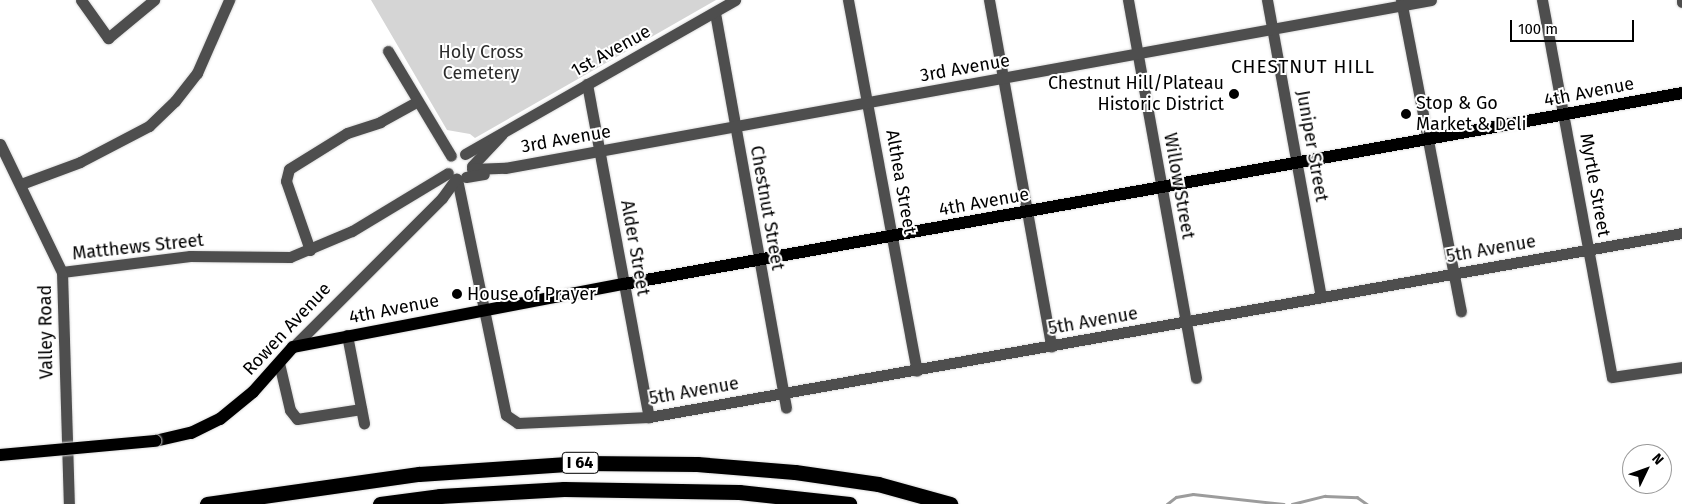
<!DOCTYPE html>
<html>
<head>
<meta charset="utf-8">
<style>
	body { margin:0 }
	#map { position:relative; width:1682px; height:504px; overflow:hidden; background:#fff; font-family:"Fira Sans",sans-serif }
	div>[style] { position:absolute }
	.green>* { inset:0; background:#d5d5d5 }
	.stream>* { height:2.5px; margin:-1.25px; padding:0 1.25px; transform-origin:1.25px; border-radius:1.25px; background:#9c9c9c }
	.roads { filter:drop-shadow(0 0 1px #dbdbdb) drop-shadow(0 0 1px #dbdbdb) }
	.minor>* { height:11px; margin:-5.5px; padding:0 5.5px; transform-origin:5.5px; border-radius:5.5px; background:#4e4e4e }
	.major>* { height:12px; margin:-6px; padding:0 6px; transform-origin:6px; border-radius:6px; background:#000 }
	.highway>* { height:15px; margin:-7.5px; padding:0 7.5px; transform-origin:7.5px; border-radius:7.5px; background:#000 }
	.bridges { filter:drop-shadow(0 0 1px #dbdbdb) drop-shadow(0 0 1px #dbdbdb) }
	.major-bridge>* { height:12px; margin:-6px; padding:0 6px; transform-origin:6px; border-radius:6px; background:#000 }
	.dots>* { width:14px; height:14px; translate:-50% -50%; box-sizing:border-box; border:2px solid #fff; border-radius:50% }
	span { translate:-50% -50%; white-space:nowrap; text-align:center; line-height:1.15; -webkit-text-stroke:4px #fff; paint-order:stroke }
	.shield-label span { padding:1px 4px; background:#fff; border:1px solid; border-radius:4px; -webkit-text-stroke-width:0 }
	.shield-label { font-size:16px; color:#000; font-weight:700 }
	.street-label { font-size:18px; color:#000 }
	.park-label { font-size:18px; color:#2c2c2c }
	.poi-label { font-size:18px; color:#000 }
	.right { translate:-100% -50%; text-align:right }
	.left { translate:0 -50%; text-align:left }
	.neighbourhood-label { font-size:19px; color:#000; letter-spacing:1px }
	.north { position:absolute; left:1622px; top:444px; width:50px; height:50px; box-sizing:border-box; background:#fff; border:1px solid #999; border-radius:50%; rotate:48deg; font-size:14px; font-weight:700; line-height:20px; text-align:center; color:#000 }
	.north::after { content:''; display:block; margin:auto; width:18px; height:22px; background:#000; clip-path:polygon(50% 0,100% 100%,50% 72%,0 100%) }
	.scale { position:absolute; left:1510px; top:20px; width:124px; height:22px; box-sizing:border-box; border:2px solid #000; border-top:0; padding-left:6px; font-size:15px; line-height:18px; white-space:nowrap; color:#000; -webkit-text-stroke:4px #fff; paint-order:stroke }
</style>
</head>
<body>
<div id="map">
	<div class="green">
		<div style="clip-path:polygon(371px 0,716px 0,475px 138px,470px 134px,447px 130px)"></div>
	</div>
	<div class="stream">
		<div style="left:1167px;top:504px;width:11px;rotate:-38deg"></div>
		<div style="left:1176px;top:497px;width:17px;rotate:-10deg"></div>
		<div style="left:1193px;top:494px;width:91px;rotate:6.3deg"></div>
		<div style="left:1292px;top:504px;width:34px;rotate:-14deg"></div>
		<div style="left:1325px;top:496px;width:32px;rotate:2deg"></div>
		<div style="left:1357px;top:497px;width:12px;rotate:35deg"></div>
	</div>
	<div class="roads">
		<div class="minor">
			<div style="left:81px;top:0;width:47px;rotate:54.6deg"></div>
			<div style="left:108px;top:38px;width:60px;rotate:-39.6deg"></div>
			<div style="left:848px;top:0;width:377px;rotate:79.5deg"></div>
			<div style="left:989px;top:0;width:352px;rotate:79.8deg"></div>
			<div style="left:1128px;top:0;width:384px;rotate:79.8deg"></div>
			<div style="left:1267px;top:0;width:302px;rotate:79.7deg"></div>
			<div style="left:1401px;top:0;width:317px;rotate:79.1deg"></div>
			<div style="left:1542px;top:0;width:383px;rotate:79.5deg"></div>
			<div style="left:1612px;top:377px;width:71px;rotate:-8.1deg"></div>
			<div style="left:1682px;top:0;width:2px;rotate:90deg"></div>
			<div style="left:715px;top:13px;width:401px;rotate:79.8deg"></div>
			<div style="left:388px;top:51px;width:122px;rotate:59deg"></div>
			<div style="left:587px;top:84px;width:339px;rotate:79.5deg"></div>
			<div style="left:0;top:144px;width:142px;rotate:64.2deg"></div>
			<div style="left:62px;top:272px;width:232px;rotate:88.3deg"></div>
			<div style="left:465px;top:154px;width:311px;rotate:-29.7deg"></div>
			<div style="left:472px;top:166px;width:44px;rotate:-46.8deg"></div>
			<div style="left:472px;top:169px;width:33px;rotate:-2deg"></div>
			<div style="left:505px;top:168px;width:941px;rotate:-10.28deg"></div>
			<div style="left:466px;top:177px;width:18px;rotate:-9deg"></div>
			<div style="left:457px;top:179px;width:241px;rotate:78.3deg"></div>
			<div style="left:506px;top:415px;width:14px;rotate:34deg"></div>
			<div style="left:518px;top:423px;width:131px;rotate:-2.6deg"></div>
			<div style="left:649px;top:417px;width:1049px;rotate:-10.1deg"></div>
			<div style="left:21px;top:184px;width:63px;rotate:-20.4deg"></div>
			<div style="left:80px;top:162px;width:78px;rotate:-27.6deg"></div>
			<div style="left:149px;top:126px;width:36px;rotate:-44deg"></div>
			<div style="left:175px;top:101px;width:36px;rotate:-52deg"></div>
			<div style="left:197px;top:73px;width:80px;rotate:-66.3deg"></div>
			<div style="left:310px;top:250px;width:73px;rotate:-109.2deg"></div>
			<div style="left:286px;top:181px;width:12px;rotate:-76deg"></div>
			<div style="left:289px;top:169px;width:68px;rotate:-31.8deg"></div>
			<div style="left:347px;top:133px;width:35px;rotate:-18deg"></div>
			<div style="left:380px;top:122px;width:43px;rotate:-28.9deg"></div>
			<div style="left:62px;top:272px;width:129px;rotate:-7.1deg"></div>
			<div style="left:190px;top:256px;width:100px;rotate:0.6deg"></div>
			<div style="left:290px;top:257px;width:67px;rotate:-22.8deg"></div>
			<div style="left:352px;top:231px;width:112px;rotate:-31.1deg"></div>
			<div style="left:347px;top:335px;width:90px;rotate:79.1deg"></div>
			<div style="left:293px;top:347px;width:211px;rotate:-45deg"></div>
			<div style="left:442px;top:198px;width:24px;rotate:-54deg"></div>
			<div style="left:279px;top:363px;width:48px;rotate:76.8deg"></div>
			<div style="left:290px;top:410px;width:11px;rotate:52deg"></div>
			<div style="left:297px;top:419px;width:65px;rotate:-8.9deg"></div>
		</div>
		<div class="major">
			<div style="left:155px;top:441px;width:37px;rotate:-13deg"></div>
			<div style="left:191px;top:433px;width:32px;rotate:-26deg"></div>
			<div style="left:220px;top:419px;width:43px;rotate:-39.3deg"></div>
			<div style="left:253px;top:392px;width:60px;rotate:-48.4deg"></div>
			<div style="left:293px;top:347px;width:337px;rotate:-10.8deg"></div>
			<div style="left:624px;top:284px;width:1075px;rotate:-10.23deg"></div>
		</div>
		<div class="highway">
			<div style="left:207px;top:504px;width:214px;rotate:-8.1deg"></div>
			<div style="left:419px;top:474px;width:163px;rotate:-3.9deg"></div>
			<div style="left:582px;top:463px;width:115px;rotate:0.5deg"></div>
			<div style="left:697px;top:464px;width:98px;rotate:4.7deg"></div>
			<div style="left:795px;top:472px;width:84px;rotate:8.2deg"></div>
			<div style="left:878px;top:484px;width:75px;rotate:15.5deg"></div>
			<div style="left:380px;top:504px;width:61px;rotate:-7.6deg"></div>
			<div style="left:440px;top:496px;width:124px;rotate:-3.2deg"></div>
			<div style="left:564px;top:489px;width:175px;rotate:1deg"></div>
			<div style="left:739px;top:492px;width:111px;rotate:6.2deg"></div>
		</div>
	</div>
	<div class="bridges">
		<div class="major-bridge">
			<div style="left:0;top:455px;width:156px;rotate:-5.2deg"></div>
		</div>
	</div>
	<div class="dots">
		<div style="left:1234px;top:94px;background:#000"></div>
		<div style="left:1406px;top:114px;background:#000"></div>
		<div style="left:457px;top:294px;background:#000"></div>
	</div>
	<div class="shield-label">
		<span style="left:580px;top:463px">I 64</span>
	</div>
	<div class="street-label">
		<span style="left:611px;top:51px;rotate:-29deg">1st Avenue</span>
		<span style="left:965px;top:68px;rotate:-10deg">3rd Avenue</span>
		<span style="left:1589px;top:92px;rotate:-11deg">4th Avenue</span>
		<span style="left:566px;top:139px;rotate:-10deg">3rd Avenue</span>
		<span style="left:1312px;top:146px;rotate:80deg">Juniper Street</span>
		<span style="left:901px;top:182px;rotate:80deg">Althea Street</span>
		<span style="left:1595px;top:185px;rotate:80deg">Myrtle Street</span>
		<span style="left:1179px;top:186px;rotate:80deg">Willow Street</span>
		<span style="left:984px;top:202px;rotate:-10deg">4th Avenue</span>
		<span style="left:767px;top:208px;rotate:80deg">Chestnut Street</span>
		<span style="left:138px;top:247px;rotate:-6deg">Matthews Street</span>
		<span style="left:635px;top:248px;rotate:80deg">Alder Street</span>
		<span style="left:1491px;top:249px;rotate:-10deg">5th Avenue</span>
		<span style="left:394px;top:309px;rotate:-11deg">4th Avenue</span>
		<span style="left:1093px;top:321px;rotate:-10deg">5th Avenue</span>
		<span style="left:287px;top:329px;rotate:-47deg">Rowen Avenue</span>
		<span style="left:46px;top:332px;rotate:-91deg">Valley Road</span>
		<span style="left:694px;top:391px;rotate:-10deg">5th Avenue</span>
	</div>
	<div class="park-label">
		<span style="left:481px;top:63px">Holy Cross<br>Cemetery</span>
	</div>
	<div class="poi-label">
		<span class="right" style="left:1224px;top:94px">Chestnut Hill/Plateau<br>Historic District</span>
		<span class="left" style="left:1416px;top:114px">Stop &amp; Go<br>Market &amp; Deli</span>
		<span class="left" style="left:467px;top:294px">House of Prayer</span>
	</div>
	<div class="neighbourhood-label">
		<span style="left:1303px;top:67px">CHESTNUT HILL</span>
	</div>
	<div class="north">N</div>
	<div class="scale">100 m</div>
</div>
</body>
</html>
